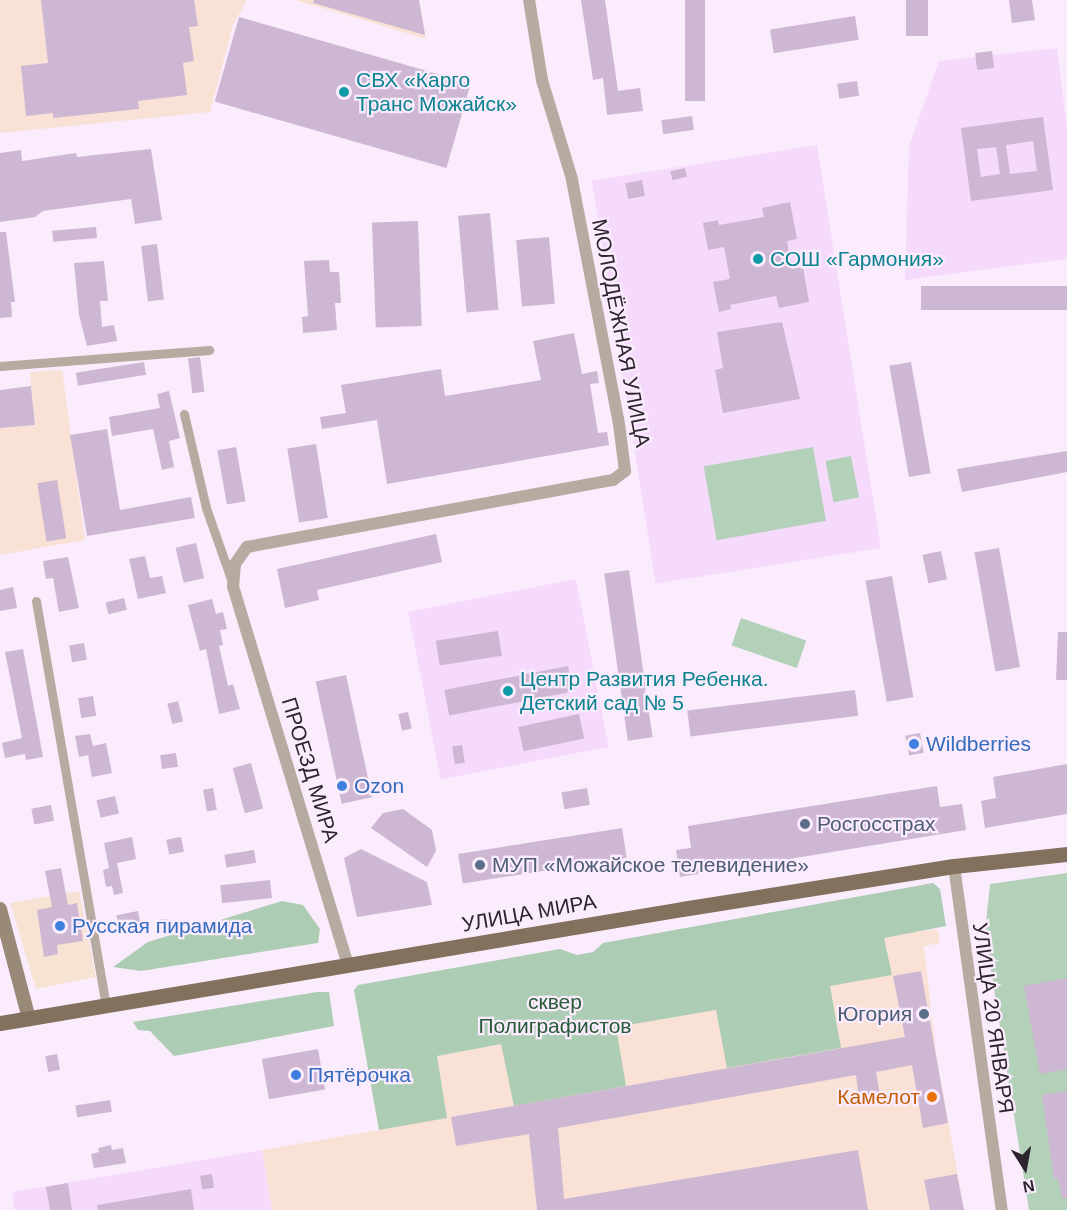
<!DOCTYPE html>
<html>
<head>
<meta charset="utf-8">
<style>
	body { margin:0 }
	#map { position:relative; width:1067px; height:1210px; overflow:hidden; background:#faecfd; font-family:Helvetica,sans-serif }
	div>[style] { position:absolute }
	.commercial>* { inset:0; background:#f7e3d4 }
	.industrial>* { inset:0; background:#f9e2d5 }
	.built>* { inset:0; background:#f6dafc; transform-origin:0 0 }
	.green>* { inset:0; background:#b3d0b9; transform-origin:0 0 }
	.forest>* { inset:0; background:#accdb3 }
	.building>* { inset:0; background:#cdb7d2; transform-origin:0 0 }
	.minor>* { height:9px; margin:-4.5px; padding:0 4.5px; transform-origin:4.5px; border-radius:4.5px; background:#b5aba0 }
	.tertiary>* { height:12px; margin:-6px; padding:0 6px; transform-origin:6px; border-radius:6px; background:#b5aba0 }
	.secondary>* { height:14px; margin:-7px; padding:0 7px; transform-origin:7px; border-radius:7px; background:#988978 }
	.primary>* { height:15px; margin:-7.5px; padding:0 7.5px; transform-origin:7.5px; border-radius:7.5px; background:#82715c }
	.dots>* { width:16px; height:16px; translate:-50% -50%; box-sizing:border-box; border:3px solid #faecfd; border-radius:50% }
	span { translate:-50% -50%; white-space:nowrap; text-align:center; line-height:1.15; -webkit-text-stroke:4.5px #faecfd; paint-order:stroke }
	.culture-label { font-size:21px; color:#0d838f }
	.left { translate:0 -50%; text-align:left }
	.street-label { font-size:21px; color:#2d242e }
	.shop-label { font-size:21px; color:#366cbe }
	.service-label { font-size:21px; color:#4e5e75 }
	.right { translate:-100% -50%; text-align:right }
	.park-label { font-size:21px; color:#285b38 }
	.food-label { font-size:21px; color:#c56008 }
	.north { position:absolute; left:995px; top:1138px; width:60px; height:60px; -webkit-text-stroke:4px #faecfd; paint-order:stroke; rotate:169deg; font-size:16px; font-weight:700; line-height:24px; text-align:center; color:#2d242e }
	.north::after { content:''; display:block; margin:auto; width:21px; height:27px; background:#2d242e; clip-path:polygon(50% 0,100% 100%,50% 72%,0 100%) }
</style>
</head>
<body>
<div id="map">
	<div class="commercial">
		<div style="clip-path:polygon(79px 891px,96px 977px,36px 989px,10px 903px)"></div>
	</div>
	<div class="industrial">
		<div style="clip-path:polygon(0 0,247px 0,233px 25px,210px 112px,0 133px)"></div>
		<div style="clip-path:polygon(295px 0,419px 0,426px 39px,350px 16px)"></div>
		<div style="clip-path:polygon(62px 370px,85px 540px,0 555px,0 428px,35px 425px,30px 372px)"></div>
		<div style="clip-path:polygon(937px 929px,940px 943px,924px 946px,936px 1054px,964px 1210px,272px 1210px,262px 1150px,379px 1130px,357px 1006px)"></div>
	</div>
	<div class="built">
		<div style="clip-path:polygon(1057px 48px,1067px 128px,1067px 259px,905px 280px,909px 146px,939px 61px)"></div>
		<div style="left:817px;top:145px;width:408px;height:228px;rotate:81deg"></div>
		<div style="left:576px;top:579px;width:171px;height:171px;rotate:79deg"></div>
		<div style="clip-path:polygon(262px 1150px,272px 1210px,15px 1210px,12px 1192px)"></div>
	</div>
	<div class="green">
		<div style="left:813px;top:447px;width:75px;height:111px;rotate:80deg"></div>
		<div style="left:851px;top:456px;width:42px;height:26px;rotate:79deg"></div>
		<div style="left:741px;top:618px;width:69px;height:29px;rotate:19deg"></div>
		<div style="clip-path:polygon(1067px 873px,1067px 1210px,1029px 1210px,985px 932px,990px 884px)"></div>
	</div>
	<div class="forest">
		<div style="clip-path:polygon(933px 883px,940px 889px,946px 926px,884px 938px,892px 975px,830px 986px,841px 1048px,727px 1068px,716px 1010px,616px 1027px,626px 1086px,514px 1106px,501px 1044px,437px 1056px,447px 1118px,379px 1130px,354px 990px,358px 985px,560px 949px,577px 955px,593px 952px,603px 943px)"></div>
		<div style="clip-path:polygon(282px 901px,303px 905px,320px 929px,318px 943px,141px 971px,113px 967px,148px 942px)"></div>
		<div style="clip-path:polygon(317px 992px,329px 992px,334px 1026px,174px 1056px,150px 1031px,138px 1030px,133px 1022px)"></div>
	</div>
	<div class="building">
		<div style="clip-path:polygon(41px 0,194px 0,198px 26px,189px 27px,194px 61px,183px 63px,187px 95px,138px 101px,139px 109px,53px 118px,53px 113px,26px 116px,21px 66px,48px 63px)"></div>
		<div style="clip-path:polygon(314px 0,419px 0,425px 35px,313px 3px)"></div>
		<div style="clip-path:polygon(581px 0,605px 0,618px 91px,640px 88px,643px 111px,607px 115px,603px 78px,593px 80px)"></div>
		<div style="left:685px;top:0;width:20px;height:101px"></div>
		<div style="left:906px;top:0;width:22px;height:36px"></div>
		<div style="clip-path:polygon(1009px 0,1032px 0,1035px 20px,1012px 23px)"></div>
		<div style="left:855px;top:16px;width:24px;height:86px;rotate:81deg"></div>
		<div style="left:239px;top:17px;width:241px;height:88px;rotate:16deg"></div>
		<div style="left:992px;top:51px;width:17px;height:17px;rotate:83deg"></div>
		<div style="left:857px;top:81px;width:15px;height:20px;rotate:82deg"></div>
		<div style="left:692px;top:116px;width:14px;height:31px;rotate:82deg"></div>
		<div style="clip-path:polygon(evenodd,1043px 117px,1053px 190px,971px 201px,961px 128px,1043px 117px,1033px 141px,1037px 171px,1010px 174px,1006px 145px,1033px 141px,1043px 117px,996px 147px,1000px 174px,981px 177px,977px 149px,996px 147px)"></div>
		<div style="clip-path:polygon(151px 149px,162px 220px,135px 224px,131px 199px,43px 211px,35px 217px,0 222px,0 153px,21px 150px,22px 161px,76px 153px,77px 157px)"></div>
		<div style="left:685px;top:168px;width:9px;height:15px;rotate:77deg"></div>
		<div style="left:642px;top:180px;width:16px;height:17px;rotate:79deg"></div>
		<div style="clip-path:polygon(790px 202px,797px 239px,787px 241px,792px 269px,803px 267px,809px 302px,779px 308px,776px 296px,730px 305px,731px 309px,719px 312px,713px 282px,730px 279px,724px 247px,708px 250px,703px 223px,718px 220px,719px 225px,764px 217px,762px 208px)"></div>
		<div style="left:490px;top:213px;width:97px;height:32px;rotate:85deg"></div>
		<div style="left:418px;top:221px;width:105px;height:46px;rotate:88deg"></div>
		<div style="left:96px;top:227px;width:11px;height:44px;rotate:85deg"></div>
		<div style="clip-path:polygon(0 232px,6px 232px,15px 302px,11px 302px,12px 317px,0 318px)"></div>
		<div style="left:549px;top:237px;width:67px;height:33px;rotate:85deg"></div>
		<div style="left:157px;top:244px;width:56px;height:16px;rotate:83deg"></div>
		<div style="clip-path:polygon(329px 260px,330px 272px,339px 272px,341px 303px,335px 303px,337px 330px,303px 333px,302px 317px,308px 316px,304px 261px)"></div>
		<div style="clip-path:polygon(104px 261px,108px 301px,100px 301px,102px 327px,114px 325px,117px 341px,87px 346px,79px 315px,74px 263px)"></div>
		<div style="left:1067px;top:286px;width:24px;height:146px;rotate:90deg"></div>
		<div style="clip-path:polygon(782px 322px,800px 399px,723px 413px,715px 370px,723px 368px,717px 332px)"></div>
		<div style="clip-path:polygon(574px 333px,582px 374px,597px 371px,599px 383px,590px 384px,598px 433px,607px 432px,609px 445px,387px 484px,377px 420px,322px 429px,320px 417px,346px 413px,341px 385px,441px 369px,445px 396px,541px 380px,533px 341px)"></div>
		<div style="left:200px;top:357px;width:35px;height:12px;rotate:83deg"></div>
		<div style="left:144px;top:362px;width:13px;height:69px;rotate:81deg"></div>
		<div style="left:911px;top:362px;width:113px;height:22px;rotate:80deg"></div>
		<div style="clip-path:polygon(31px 386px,35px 425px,0 428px,0 390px)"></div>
		<div style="clip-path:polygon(169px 391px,180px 438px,169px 441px,174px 467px,162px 470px,153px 429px,112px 436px,109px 417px,160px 408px,157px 394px)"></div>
		<div style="clip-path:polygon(107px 429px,120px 510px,191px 497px,195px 518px,87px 536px,70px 435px)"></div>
		<div style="left:316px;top:444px;width:75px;height:29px;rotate:81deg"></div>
		<div style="left:236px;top:447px;width:55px;height:19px;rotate:80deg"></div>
		<div style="clip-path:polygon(1067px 451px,1067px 472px,962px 492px,957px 469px)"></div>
		<div style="left:57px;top:480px;width:59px;height:20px;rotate:81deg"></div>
		<div style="clip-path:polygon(436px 534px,442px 562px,317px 590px,319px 600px,285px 608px,277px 569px)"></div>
		<div style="left:196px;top:543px;width:36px;height:21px;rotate:77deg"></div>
		<div style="left:999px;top:548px;width:121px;height:25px;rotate:80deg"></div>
		<div style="left:941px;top:551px;width:29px;height:19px;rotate:78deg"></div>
		<div style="clip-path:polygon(145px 556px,150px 578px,162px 576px,166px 593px,138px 599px,129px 559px)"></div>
		<div style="clip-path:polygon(68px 557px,79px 608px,59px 612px,53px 578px,46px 579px,43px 561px)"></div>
		<div style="left:629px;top:570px;width:169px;height:25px;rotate:82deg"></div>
		<div style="left:892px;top:576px;width:123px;height:27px;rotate:80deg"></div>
		<div style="clip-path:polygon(13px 587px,17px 608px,0 611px,0 590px)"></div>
		<div style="left:124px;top:598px;width:12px;height:19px;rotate:76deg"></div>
		<div style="clip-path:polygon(212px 599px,216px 614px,223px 612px,227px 629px,220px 630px,223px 645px,219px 646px,228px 686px,233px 684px,240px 709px,219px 714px,206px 649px,200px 651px,188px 605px)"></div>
		<div style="left:498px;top:631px;width:25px;height:63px;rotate:81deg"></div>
		<div style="clip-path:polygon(1058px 632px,1067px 632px,1067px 680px,1056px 680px)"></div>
		<div style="left:84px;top:643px;width:17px;height:15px;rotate:80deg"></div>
		<div style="clip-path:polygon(23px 649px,43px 757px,26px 760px,25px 754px,5px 758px,2px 743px,22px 738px,5px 652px)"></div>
		<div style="left:568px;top:666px;width:26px;height:126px;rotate:79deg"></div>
		<div style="left:346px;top:675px;width:125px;height:31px;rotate:78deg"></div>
		<div style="left:855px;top:690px;width:26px;height:169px;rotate:83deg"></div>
		<div style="left:93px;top:696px;width:20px;height:15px;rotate:81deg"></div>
		<div style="left:178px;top:701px;width:21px;height:11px;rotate:76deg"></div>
		<div style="left:408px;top:712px;width:17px;height:10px;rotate:77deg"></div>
		<div style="left:579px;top:714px;width:25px;height:62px;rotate:78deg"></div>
		<div style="left:920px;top:733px;width:20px;height:15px;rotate:79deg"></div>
		<div style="clip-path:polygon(90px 734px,93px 746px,106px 743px,112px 773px,92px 777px,88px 755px,79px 757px,75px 736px)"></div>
		<div style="left:462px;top:745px;width:18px;height:10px;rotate:81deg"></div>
		<div style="left:176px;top:753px;width:14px;height:16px;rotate:82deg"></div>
		<div style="left:251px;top:763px;width:47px;height:19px;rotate:75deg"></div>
		<div style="clip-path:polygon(1067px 764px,1067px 814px,985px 828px,981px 801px,996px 798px,993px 777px)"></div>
		<div style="clip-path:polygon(937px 786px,940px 807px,962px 804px,966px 830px,680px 877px,676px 850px,691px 848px,688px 826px)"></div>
		<div style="left:213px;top:788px;width:22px;height:10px;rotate:80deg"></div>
		<div style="left:587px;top:788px;width:17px;height:26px;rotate:80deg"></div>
		<div style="left:115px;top:796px;width:18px;height:19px;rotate:77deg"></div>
		<div style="left:51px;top:805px;width:16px;height:20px;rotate:79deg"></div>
		<div style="clip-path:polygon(403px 809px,432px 830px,436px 851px,427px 867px,371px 828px,383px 813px)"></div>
		<div style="left:622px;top:828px;width:30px;height:166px;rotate:81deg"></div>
		<div style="clip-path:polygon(132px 837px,136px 859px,117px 863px,123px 893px,114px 895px,112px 886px,106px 887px,103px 870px,109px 868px,104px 843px)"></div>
		<div style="left:181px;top:837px;width:15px;height:15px;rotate:79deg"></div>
		<div style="clip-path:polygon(361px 849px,427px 882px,432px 905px,357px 917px,344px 858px)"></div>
		<div style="left:254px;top:850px;width:13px;height:30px;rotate:81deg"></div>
		<div style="clip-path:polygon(61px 868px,68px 905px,77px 903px,83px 941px,57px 945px,58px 954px,44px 957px,37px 910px,52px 907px,45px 871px)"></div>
		<div style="left:270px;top:880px;width:18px;height:50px;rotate:84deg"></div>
		<div style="left:138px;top:911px;width:16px;height:22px;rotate:79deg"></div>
		<div style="left:168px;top:919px;width:9px;height:13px;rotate:84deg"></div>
		<div style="clip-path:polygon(921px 971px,948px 1123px,923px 1128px,912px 1065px,876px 1072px,881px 1101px,860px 1105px,856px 1075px,558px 1128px,564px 1199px,858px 1150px,868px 1210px,537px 1210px,529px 1134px,456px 1146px,451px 1117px,905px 1037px,893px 976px)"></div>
		<div style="clip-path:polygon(1067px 978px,1067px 1069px,1040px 1074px,1024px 986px)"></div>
		<div style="left:318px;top:1049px;width:41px;height:57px;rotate:80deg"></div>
		<div style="left:57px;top:1054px;width:16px;height:12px;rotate:79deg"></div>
		<div style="clip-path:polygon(1067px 1091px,1067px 1198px,1062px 1198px,1058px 1178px,1054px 1179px,1042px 1095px)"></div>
		<div style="left:110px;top:1100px;width:12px;height:35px;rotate:81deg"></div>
		<div style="clip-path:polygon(111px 1145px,112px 1150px,123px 1148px,126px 1163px,94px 1168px,91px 1154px,99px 1152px,98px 1148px)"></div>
		<div style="left:212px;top:1174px;width:14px;height:12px;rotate:82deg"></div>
		<div style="clip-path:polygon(957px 1174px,964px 1210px,930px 1210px,924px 1180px)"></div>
		<div style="clip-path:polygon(68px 1183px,72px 1210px,50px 1210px,46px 1187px)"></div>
		<div style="clip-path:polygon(191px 1189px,194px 1210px,98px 1210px,97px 1205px)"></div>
	</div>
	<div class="minor">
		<div style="left:0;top:366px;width:210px;rotate:-4.4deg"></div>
		<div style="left:184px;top:414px;width:97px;rotate:76.8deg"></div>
		<div style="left:206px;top:508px;width:78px;rotate:70.6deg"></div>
		<div style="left:36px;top:601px;width:411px;rotate:80.2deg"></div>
	</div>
	<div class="tertiary">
		<div style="left:954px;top:866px;width:347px;rotate:82.1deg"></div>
		<div style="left:348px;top:965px;width:395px;rotate:-106.9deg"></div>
		<div style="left:233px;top:587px;width:23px;rotate:-85deg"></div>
		<div style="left:235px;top:564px;width:21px;rotate:-55deg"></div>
		<div style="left:247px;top:547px;width:372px;rotate:-10.4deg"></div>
		<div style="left:613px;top:480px;width:15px;rotate:-37deg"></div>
		<div style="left:625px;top:471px;width:47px;rotate:-97.3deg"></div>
		<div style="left:619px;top:424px;width:249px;rotate:-100.9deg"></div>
		<div style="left:572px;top:179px;width:103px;rotate:-106.9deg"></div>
		<div style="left:542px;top:80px;width:81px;rotate:-99.2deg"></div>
	</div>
	<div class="secondary">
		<div style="left:0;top:909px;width:114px;rotate:75.2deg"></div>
	</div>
	<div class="primary">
		<div style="left:0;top:1023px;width:691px;rotate:-9.49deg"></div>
		<div style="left:682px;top:909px;width:275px;rotate:-9deg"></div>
		<div style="left:954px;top:866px;width:114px;rotate:-6.1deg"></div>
	</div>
	<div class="dots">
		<div style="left:344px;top:92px;background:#0f9aa8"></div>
		<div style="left:758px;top:259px;background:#0f9aa8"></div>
		<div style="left:508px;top:691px;background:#0f9aa8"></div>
		<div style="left:914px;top:744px;background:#3f7fe0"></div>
		<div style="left:342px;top:786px;background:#3f7fe0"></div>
		<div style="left:805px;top:824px;background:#5c6f8a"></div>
		<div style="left:480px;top:865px;background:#5c6f8a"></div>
		<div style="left:60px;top:926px;background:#3f7fe0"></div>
		<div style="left:924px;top:1014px;background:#5c6f8a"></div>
		<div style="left:296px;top:1075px;background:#3f7fe0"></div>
		<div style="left:932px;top:1097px;background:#e8710a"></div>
	</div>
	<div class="culture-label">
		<span class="left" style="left:356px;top:92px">СВХ «Карго<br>Транс Можайск»</span>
		<span class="left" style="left:770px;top:259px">СОШ «Гармония»</span>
		<span class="left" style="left:520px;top:691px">Центр Развития Ребенка.<br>Детский сад № 5</span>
	</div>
	<div class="street-label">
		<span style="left:621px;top:333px;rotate:79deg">МОЛОДЁЖНАЯ УЛИЦА</span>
		<span style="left:310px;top:770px;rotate:73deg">ПРОЕЗД МИРА</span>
		<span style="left:529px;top:913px;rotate:-10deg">УЛИЦА МИРА</span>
		<span style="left:993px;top:1018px;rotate:82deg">УЛИЦА 20 ЯНВАРЯ</span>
	</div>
	<div class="shop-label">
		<span class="left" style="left:926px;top:744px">Wildberries</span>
		<span class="left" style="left:354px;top:786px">Ozon</span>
		<span class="left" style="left:72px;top:926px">Русская пирамида</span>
		<span class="left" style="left:308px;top:1075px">Пятёрочка</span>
	</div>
	<div class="service-label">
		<span class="left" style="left:817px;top:824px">Росгосстрах</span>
		<span class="left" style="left:492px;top:865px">МУП «Можайское телевидение»</span>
		<span class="right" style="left:912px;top:1014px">Югория</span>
	</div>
	<div class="park-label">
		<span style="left:555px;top:1014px">сквер<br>Полиграфистов</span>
	</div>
	<div class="food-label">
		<span class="right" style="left:920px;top:1097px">Камелот</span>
	</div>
	<div class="north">N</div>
</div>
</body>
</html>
